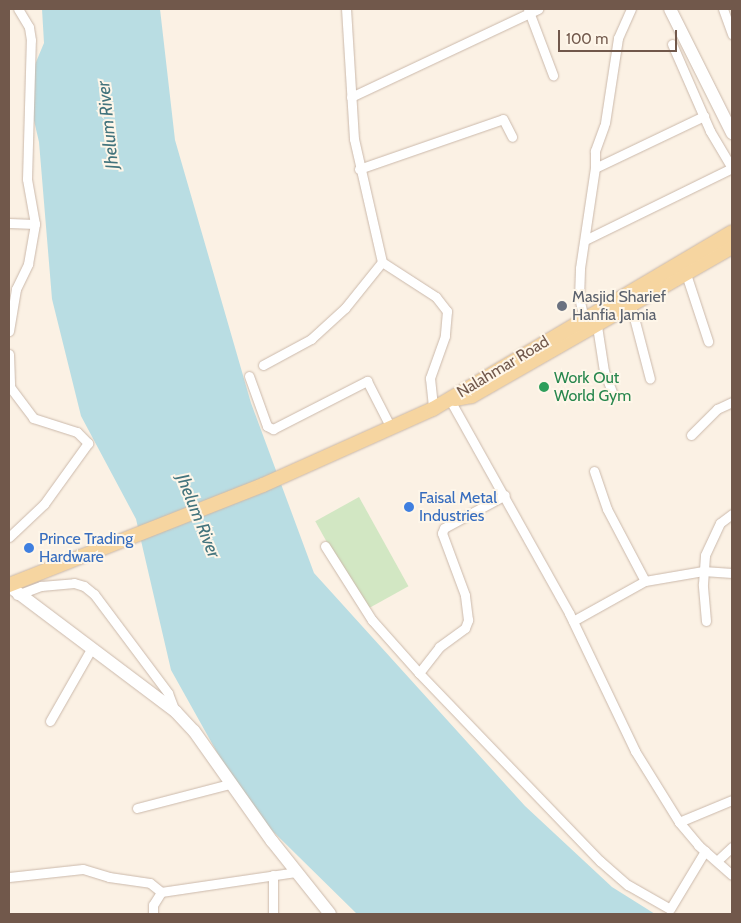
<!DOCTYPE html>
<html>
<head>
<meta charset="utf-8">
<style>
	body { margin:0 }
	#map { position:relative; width:741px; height:923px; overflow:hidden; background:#fbf1e4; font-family:Cabin,sans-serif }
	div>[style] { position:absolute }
	.green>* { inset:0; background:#d2e7c3; transform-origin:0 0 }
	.water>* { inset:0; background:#b9dde3 }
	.roads { filter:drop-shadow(0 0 1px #cbb9ab) drop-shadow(0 0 1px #cbb9ab) }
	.street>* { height:9px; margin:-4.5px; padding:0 4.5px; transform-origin:4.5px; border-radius:4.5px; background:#fff }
	.secondary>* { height:12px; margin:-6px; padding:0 6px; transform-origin:6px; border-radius:6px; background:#fff }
	.primary>* { height:14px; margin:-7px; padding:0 7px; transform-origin:7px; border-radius:7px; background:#f6d5a0 }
	.dots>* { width:14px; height:14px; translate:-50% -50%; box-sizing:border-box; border:2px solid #fef6e9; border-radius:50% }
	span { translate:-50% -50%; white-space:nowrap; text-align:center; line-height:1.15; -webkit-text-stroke:4px #fef6e9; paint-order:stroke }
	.worship-label { font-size:16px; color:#5b616d }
	.left { translate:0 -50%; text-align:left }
	.street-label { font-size:16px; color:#71584b }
	.leisure-label { font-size:16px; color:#27864d }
	.shop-label { font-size:16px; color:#366cbe }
	.water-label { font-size:18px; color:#43747d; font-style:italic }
	.frame { position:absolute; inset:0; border:10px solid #71584b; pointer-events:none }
	.scale { position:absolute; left:558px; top:30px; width:119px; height:22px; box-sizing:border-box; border:2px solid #71584b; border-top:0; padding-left:6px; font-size:15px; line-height:18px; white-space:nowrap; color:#71584b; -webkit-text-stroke:4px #fef6e9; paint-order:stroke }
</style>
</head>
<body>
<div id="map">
	<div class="green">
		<div style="left:359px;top:497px;width:102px;height:50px;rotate:61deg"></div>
	</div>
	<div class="water">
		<div style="clip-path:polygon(42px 9px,160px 9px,175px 140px,251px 403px,314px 573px,525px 806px,612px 887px,655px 914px,357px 914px,247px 806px,171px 670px,136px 519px,81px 416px,52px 299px,39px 142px,26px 86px,44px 43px)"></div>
	</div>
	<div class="roads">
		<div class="street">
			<div style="left:528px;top:9px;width:71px;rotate:69.3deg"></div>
			<div style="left:723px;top:9px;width:27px;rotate:70deg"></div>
			<div style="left:672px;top:44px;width:95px;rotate:66.4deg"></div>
			<div style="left:710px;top:131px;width:43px;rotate:59.3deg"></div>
			<div style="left:351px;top:97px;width:207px;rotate:-25.2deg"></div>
			<div style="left:605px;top:123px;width:86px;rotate:-81.3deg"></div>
			<div style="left:618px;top:38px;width:32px;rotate:-66deg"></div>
			<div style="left:604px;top:126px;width:27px;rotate:110deg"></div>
			<div style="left:595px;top:151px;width:17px;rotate:90deg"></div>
			<div style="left:595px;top:168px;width:121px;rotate:-25.5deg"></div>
			<div style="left:359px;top:169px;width:152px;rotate:-19.1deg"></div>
			<div style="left:503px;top:119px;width:20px;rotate:63deg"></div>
			<div style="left:9px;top:223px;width:26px;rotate:2deg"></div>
			<div style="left:585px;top:240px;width:164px;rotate:-26.1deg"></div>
			<div style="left:382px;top:262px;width:64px;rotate:32.9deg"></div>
			<div style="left:436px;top:297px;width:18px;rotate:52deg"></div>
			<div style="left:447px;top:311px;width:25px;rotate:95deg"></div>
			<div style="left:445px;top:336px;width:45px;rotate:109.7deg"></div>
			<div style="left:430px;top:378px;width:31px;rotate:84deg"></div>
			<div style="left:686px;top:274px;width:71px;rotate:71.8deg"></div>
			<div style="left:631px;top:306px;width:75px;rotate:75.4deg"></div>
			<div style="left:584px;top:319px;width:22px;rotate:-103deg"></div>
			<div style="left:579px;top:298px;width:30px;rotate:-88deg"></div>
			<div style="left:580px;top:268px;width:101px;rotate:-81.5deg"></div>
			<div style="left:597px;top:326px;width:46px;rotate:81.2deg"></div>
			<div style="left:604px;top:371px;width:26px;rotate:69deg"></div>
			<div style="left:9px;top:331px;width:43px;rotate:-80.5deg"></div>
			<div style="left:16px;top:289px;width:28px;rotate:-64deg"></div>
			<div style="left:28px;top:264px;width:41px;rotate:-80.1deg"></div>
			<div style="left:35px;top:224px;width:46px;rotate:-100.1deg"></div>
			<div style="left:27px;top:179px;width:139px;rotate:-88.4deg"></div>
			<div style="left:31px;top:40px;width:13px;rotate:-99deg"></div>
			<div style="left:29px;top:27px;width:21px;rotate:-121deg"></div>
			<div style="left:9px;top:354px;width:33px;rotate:88deg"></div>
			<div style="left:10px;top:387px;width:39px;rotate:53deg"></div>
			<div style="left:33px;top:418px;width:46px;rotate:17.7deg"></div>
			<div style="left:77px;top:432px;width:16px;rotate:45deg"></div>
			<div style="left:88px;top:443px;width:75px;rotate:125.8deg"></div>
			<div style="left:44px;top:504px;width:48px;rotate:136.7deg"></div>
			<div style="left:263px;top:365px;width:55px;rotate:-28.4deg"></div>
			<div style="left:311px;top:339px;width:46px;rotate:-42.4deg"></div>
			<div style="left:345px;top:308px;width:59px;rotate:-51.2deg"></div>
			<div style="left:382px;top:262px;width:126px;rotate:-102.8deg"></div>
			<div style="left:354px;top:139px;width:130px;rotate:-93.5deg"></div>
			<div style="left:249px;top:376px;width:53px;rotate:70.2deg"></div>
			<div style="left:267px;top:426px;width:7px;rotate:27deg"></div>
			<div style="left:273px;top:429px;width:106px;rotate:-27.1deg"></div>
			<div style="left:367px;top:381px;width:53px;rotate:62.9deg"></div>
			<div style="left:450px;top:400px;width:244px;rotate:60.8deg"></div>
			<div style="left:569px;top:613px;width:153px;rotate:64.4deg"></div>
			<div style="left:635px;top:751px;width:84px;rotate:58.2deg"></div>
			<div style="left:679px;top:822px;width:30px;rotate:50deg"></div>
			<div style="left:698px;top:845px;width:45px;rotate:41.4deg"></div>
			<div style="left:691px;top:435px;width:37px;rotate:-45deg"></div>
			<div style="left:717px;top:409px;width:17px;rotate:-25deg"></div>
			<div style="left:594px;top:471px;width:40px;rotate:71.1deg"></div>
			<div style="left:607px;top:509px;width:81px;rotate:62.2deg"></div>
			<div style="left:325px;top:546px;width:88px;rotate:57.6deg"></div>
			<div style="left:372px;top:620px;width:71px;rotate:48.4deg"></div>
			<div style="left:419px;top:673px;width:261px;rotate:46.1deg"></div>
			<div style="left:600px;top:861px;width:37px;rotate:41deg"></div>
			<div style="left:628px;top:885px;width:48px;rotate:29.7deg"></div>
			<div style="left:670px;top:909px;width:68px;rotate:-58.9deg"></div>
			<div style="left:17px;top:595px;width:26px;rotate:-21deg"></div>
			<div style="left:41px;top:586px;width:33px;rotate:-5deg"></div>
			<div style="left:74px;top:583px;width:10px;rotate:17deg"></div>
			<div style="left:84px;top:586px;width:13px;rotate:39deg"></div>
			<div style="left:94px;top:594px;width:124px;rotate:53.2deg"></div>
			<div style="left:168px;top:693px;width:19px;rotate:69deg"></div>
			<div style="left:573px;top:621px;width:82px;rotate:-29.1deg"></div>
			<div style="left:645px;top:581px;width:59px;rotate:-9.8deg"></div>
			<div style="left:703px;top:571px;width:29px;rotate:4deg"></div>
			<div style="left:706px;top:621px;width:37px;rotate:-95deg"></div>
			<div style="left:703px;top:584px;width:29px;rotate:-86deg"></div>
			<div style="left:705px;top:555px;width:35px;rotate:-65deg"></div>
			<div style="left:720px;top:523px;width:15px;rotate:-37deg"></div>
			<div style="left:419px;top:673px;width:33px;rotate:-52deg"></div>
			<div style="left:439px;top:647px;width:32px;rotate:-36deg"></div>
			<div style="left:465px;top:628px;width:9px;rotate:-69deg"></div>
			<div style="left:468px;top:620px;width:25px;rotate:-97deg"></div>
			<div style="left:465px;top:595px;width:66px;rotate:-110.4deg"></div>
			<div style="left:442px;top:533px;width:5px;rotate:-68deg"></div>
			<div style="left:444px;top:528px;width:69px;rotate:-28.4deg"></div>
			<div style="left:50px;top:721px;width:83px;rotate:-60.3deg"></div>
			<div style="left:137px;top:808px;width:96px;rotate:-14.5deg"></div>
			<div style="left:679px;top:822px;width:57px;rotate:-22.5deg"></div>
			<div style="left:718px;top:860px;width:19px;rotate:-43deg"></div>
			<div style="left:9px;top:877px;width:74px;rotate:-6.2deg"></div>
			<div style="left:83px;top:869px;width:27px;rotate:17deg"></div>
			<div style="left:109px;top:877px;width:41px;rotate:8.3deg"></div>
			<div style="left:150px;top:883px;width:14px;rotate:39deg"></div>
			<div style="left:161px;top:892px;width:136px;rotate:-8.4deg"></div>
			<div style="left:153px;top:914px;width:9px;rotate:-90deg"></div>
			<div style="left:153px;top:905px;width:15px;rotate:-58deg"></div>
			<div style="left:273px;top:914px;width:39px;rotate:-90deg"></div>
		</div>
		<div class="secondary">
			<div style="left:670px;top:9px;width:139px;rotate:63.4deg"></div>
			<div style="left:9px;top:586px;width:209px;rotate:37deg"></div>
			<div style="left:176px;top:712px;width:26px;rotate:47deg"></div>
			<div style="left:194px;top:731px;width:135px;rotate:54.7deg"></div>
			<div style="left:272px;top:841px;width:93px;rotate:51.5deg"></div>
		</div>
		<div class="primary">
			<div style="left:455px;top:399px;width:17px;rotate:-10deg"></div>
			<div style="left:472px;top:396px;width:300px;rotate:-29.8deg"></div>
			<div style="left:9px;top:585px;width:273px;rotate:-21.5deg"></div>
			<div style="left:263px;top:485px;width:186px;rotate:-24.1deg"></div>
			<div style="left:433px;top:409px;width:347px;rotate:-30.6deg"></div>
		</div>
	</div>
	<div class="dots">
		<div style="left:562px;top:306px;background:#6b7280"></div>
		<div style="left:544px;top:387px;background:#2e9e5b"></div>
		<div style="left:409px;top:507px;background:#3f7fe0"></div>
		<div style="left:29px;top:548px;background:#3f7fe0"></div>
	</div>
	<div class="worship-label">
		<span class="left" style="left:572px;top:306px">Masjid Sharief<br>Hanfia Jamia</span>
	</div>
	<div class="street-label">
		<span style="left:503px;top:367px;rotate:-31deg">Nalahmar Road</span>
	</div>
	<div class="leisure-label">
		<span class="left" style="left:554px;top:387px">Work Out<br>World Gym</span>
	</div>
	<div class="shop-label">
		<span class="left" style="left:419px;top:507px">Faisal Metal<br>Industries</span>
		<span class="left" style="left:39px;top:548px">Prince Trading<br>Hardware</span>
	</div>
	<div class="water-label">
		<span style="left:108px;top:125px;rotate:-96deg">Jhelum River</span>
		<span style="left:198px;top:516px;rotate:68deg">Jhelum River</span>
	</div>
	<div class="frame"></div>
	<div class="scale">100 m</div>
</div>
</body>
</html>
